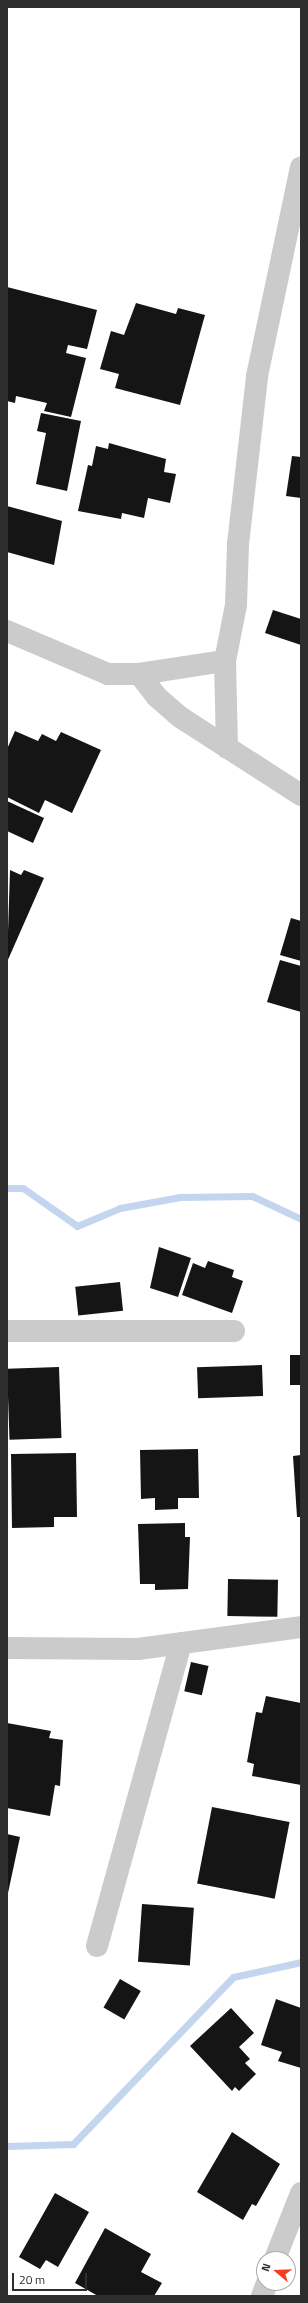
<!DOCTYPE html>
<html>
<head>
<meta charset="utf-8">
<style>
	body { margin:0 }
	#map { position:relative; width:308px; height:2303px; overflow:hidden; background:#fff; font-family:"Titillium Web",sans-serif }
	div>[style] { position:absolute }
	.stream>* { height:7px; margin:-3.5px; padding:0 3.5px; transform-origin:3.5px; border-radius:3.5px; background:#c4d5ef }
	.building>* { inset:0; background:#151515; transform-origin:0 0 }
	.street>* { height:22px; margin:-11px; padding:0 11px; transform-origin:11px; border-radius:11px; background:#cbcbcb }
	span { translate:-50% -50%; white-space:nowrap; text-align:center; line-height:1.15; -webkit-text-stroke:4px #fff; paint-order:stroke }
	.frame { position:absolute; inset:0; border:8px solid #2e2e2e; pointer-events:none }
	.north { position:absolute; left:256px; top:2251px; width:40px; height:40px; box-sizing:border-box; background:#fff; border:1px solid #ababab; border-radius:50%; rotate:289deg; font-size:11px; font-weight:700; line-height:16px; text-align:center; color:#2e2e2e }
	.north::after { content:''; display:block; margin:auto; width:14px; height:18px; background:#f63e1f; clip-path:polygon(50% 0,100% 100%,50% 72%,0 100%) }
	.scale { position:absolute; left:12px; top:2273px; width:75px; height:18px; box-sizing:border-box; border:2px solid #2e2e2e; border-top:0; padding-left:5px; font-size:12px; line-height:14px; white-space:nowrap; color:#2e2e2e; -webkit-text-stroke:3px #fff; paint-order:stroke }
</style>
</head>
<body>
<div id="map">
	<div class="stream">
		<div style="left:7px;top:1188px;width:16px"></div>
		<div style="left:23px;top:1188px;width:66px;rotate:35.1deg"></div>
		<div style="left:77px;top:1226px;width:47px;rotate:-22.7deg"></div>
		<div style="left:120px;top:1208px;width:61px;rotate:-10.4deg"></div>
		<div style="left:180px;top:1197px;width:72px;rotate:-0.8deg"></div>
		<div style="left:252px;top:1196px;width:54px;rotate:25.1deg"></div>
		<div style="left:7px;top:2146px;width:66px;rotate:-1.7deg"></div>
		<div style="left:73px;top:2144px;width:231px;rotate:-46.2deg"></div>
		<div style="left:233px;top:1977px;width:70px;rotate:-12.4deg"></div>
	</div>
	<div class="building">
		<div style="clip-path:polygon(7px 287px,97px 310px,87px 349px,68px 345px,66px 353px,86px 358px,71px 417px,44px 411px,47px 403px,16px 396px,15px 403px,7px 401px)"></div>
		<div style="clip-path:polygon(136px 303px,176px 314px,178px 308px,205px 315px,180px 405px,115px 388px,119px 374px,100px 369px,111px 331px,124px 335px)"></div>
		<div style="clip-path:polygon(41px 413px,81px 421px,67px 491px,36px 484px,46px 433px,37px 431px)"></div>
		<div style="clip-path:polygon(109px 443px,166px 459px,164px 472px,176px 474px,170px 503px,148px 498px,144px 518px,122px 513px,121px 519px,78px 511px,88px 465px,92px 466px,96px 446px,108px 449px)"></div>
		<div style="clip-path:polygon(292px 456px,301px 457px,301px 498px,286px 496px)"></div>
		<div style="clip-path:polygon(7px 506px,62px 521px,54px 565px,7px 552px)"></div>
		<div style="clip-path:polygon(273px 610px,301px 619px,301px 645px,265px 633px)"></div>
		<div style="clip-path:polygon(15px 731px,38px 741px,42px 734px,56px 741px,61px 732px,101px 750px,72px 813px,45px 800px,39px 813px,7px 797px,7px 749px)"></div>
		<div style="clip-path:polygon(7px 801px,44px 818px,33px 843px,7px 831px)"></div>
		<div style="clip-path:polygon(10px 870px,21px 875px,24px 870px,44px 878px,7px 962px)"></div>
		<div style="clip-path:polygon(291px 918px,301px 921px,301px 961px,280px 955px)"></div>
		<div style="clip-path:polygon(280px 960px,301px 966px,301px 1012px,267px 1002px)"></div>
		<div style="clip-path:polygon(159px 1247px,191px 1258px,178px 1297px,150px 1288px)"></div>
		<div style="clip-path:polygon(208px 1261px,234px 1270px,232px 1277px,243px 1281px,232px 1313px,182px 1295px,193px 1263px,205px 1268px)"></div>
		<div style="left:120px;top:1282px;width:29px;height:45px;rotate:84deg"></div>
		<div style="left:290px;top:1355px;width:11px;height:30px"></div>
		<div style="left:262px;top:1365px;width:31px;height:65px;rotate:88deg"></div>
		<div style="left:59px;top:1367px;width:71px;height:52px;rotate:88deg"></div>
		<div style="clip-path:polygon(198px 1449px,199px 1498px,178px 1498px,178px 1509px,155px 1510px,155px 1498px,141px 1499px,140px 1450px)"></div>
		<div style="clip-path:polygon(76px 1453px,77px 1517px,54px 1517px,54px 1527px,12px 1528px,11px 1454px)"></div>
		<div style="clip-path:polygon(301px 1455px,301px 1517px,297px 1517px,293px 1456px)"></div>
		<div style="clip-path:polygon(185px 1523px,185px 1537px,190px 1537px,188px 1589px,155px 1590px,155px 1584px,140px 1584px,138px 1524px)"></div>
		<div style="left:228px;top:1579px;width:50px;height:37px;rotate:1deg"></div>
		<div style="left:191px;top:1662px;width:18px;height:30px;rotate:13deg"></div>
		<div style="clip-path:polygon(266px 1696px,301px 1703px,301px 1785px,252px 1776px,254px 1764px,247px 1762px,256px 1712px,262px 1713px)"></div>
		<div style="clip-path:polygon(7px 1723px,51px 1731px,49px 1738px,63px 1740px,60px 1786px,55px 1785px,50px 1816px,7px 1808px)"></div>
		<div style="left:212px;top:1807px;width:79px;height:78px;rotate:11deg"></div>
		<div style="clip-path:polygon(7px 1834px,20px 1837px,8px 1893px,7px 1893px)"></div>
		<div style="left:142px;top:1904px;width:52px;height:58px;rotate:4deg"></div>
		<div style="left:120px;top:1979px;width:24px;height:33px;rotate:30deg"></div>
		<div style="clip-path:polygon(276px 1999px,301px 2008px,301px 2068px,278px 2061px,282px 2052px,261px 2045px)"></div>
		<div style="clip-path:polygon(231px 2008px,254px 2033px,239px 2047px,250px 2059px,245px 2063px,256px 2074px,239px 2091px,235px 2087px,232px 2091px,190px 2046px)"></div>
		<div style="clip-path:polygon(232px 2132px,280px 2164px,256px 2206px,252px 2204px,243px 2220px,197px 2192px)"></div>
		<div style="clip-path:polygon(55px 2193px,89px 2212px,58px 2267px,46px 2260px,40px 2269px,19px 2257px)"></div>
		<div style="clip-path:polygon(105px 2228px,151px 2254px,141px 2272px,162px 2283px,154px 2296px,98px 2296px,75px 2283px)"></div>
	</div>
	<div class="street">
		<div style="left:7px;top:631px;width:110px;rotate:23.1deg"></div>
		<div style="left:108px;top:674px;width:31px"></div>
		<div style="left:139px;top:674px;width:87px;rotate:-8.6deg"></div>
		<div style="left:139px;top:674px;width:29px;rotate:52deg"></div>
		<div style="left:157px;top:697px;width:30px;rotate:41deg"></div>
		<div style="left:180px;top:717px;width:144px;rotate:32.8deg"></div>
		<div style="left:227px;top:748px;width:87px;rotate:-91.3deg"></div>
		<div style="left:225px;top:661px;width:57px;rotate:-78.9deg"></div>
		<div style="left:236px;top:605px;width:61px;rotate:-88.1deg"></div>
		<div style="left:238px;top:544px;width:169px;rotate:-83.5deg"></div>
		<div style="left:257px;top:376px;width:213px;rotate:-78.1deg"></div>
		<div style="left:7px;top:1331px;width:227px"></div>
		<div style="left:7px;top:1648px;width:131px;rotate:0.4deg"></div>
		<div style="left:138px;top:1649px;width:164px;rotate:-7.7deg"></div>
		<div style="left:97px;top:1946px;width:314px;rotate:-74.5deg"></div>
		<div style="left:275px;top:2259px;width:71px;rotate:-68.5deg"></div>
		<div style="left:262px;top:2296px;width:14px;rotate:-69deg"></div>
	</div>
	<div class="frame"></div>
	<div class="north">N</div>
	<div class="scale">20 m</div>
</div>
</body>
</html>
